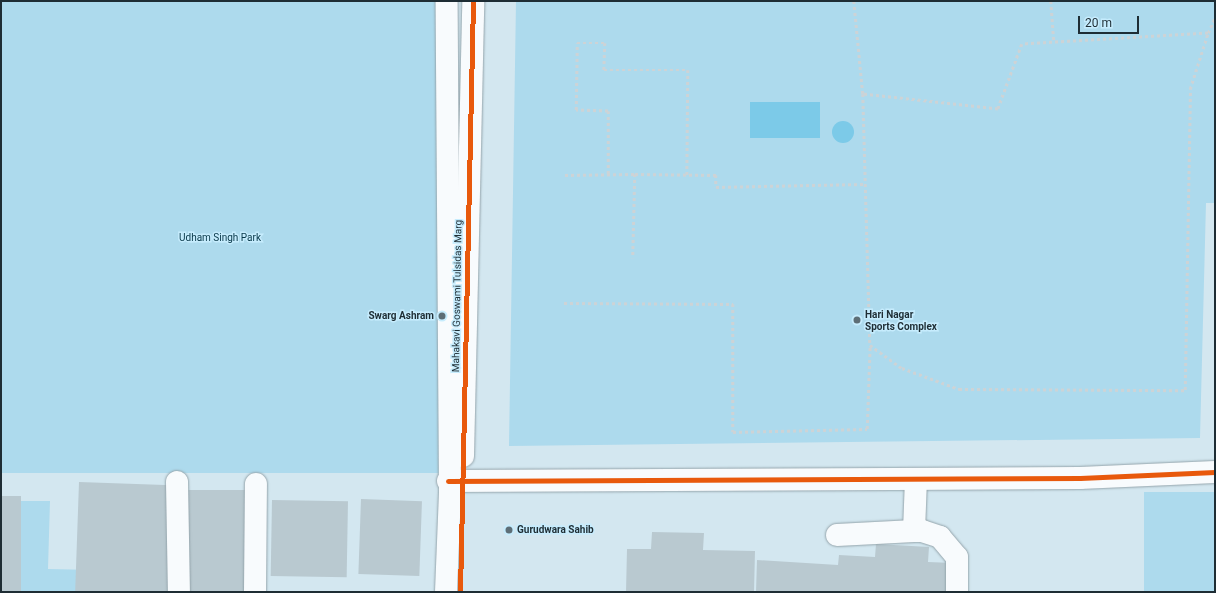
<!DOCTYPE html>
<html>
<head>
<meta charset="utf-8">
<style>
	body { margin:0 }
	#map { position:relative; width:1216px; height:593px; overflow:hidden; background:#d3e7f0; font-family:Roboto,sans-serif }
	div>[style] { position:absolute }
	.green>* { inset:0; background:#addaed; transform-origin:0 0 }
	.water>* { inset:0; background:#7ccae8; transform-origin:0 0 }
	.round { border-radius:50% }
	.building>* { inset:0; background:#b9c9d0; transform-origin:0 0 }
	.path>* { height:2.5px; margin-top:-1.25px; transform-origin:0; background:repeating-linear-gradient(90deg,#cdd3d6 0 3px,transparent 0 6px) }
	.roads { filter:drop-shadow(0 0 1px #94a4ab) drop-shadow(0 0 1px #94a4ab) }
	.minor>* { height:22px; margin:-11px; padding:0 11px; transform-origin:11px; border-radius:11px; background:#f8fbfd }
	.cycleway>* { height:5px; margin:-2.5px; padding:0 2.5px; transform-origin:2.5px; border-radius:2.5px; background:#e8590c }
	.dots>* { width:11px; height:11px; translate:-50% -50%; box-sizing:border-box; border:2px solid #c6ecfd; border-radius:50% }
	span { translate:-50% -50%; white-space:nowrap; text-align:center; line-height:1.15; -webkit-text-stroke:3px #c6ecfd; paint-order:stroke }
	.park-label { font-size:10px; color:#063647 }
	.street-label { font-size:10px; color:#1e2d34 }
	.poi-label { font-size:10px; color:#1e2d34; font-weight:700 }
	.left { translate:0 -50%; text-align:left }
	.right { translate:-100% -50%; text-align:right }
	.frame { position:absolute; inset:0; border:2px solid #1e2d34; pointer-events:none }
	.scale { position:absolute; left:1078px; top:16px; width:61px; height:18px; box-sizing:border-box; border:2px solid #1e2d34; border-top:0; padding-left:5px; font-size:12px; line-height:14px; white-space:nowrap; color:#1e2d34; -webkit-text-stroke:3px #c6ecfd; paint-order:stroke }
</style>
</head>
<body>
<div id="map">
	<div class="green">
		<div style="left:1px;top:1px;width:439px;height:472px"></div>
		<div style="clip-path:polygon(516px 1px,1215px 1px,1215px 203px,1206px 203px,1200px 438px,509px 446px)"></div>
		<div style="left:1215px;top:492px;width:100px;height:71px;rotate:90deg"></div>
		<div style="clip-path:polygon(15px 501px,50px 501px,48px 569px,94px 570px,93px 592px,11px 592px)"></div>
	</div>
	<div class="water">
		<div style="left:750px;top:102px;width:70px;height:36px"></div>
		<div class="round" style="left:832px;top:121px;width:22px;height:22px"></div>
	</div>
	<div class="building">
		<div style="left:79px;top:482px;width:93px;height:110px;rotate:2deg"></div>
		<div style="left:182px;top:490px;width:63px;height:102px"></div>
		<div style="left:1px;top:496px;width:20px;height:96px"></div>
		<div style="left:361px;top:499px;width:61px;height:75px;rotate:2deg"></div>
		<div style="left:272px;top:500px;width:76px;height:76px;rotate:1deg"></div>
		<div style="clip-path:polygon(652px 532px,704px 533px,703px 550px,755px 551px,754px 592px,626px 592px,627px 549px,651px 549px)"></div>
		<div style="clip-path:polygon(876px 544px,929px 547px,928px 562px,953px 563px,951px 592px,756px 592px,757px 560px,838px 565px,839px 555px,875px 557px)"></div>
	</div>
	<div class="path">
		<div style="left:854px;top:1px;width:93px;rotate:84.5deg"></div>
		<div style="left:863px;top:94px;width:251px;rotate:88.4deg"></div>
		<div style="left:870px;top:345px;width:39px;rotate:36deg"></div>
		<div style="left:902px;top:368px;width:61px;rotate:20.2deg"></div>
		<div style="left:959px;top:389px;width:226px;rotate:0.3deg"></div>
		<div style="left:1185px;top:390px;width:301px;rotate:-89deg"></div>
		<div style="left:1190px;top:89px;width:59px;rotate:-72.2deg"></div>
		<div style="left:1208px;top:33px;width:186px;rotate:176.6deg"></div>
		<div style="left:1022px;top:44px;width:69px;rotate:110.3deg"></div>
		<div style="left:998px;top:109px;width:136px;rotate:-173.7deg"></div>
		<div style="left:1051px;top:1px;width:41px;rotate:85.8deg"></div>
		<div style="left:1208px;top:33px;width:17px;rotate:-66deg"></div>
		<div style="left:608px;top:174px;width:63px;rotate:-90deg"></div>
		<div style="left:608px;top:111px;width:32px;rotate:-178deg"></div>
		<div style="left:576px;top:110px;width:67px;rotate:-89.1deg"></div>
		<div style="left:577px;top:43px;width:28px"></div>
		<div style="left:605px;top:43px;width:27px;rotate:92deg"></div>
		<div style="left:604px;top:70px;width:84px"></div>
		<div style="left:688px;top:70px;width:105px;rotate:90.5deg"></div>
		<div style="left:635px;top:174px;width:81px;rotate:0.7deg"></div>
		<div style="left:716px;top:175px;width:12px;rotate:90deg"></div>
		<div style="left:716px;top:187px;width:149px;rotate:-1.2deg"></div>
		<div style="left:565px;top:175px;width:70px;rotate:-0.8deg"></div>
		<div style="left:635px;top:174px;width:84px;rotate:91.4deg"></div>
		<div style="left:564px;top:303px;width:169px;rotate:0.3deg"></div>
		<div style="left:733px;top:304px;width:128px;rotate:90deg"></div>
		<div style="left:733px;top:432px;width:134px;rotate:-1.3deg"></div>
		<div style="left:867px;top:429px;width:84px;rotate:-88deg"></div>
	</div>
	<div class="roads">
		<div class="minor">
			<div style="left:463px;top:456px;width:455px;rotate:-88.7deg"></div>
			<div style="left:448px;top:481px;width:632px;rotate:-0.27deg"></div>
			<div style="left:1080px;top:478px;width:135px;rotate:-2.5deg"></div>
			<div style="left:177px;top:482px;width:110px;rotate:89deg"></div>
			<div style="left:914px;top:531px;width:8px"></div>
			<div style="left:922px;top:531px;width:19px;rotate:18deg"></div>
			<div style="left:940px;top:537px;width:26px;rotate:50deg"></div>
			<div style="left:957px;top:557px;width:35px;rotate:90deg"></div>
			<div style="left:837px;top:535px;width:77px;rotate:-3deg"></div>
			<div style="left:914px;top:531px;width:52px;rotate:-87.8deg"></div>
			<div style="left:255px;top:592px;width:108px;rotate:-89.5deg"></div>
			<div style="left:446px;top:592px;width:101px;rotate:-87.7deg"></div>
			<div style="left:450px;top:491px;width:490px;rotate:-90.4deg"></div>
		</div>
	</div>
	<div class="cycleway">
		<div style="left:448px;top:481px;width:632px;rotate:-0.27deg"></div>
		<div style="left:1080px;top:478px;width:135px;rotate:-2.5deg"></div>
		<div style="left:460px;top:592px;width:591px;rotate:-88.74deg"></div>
	</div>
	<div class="dots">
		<div style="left:442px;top:316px;background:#5d6e76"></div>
		<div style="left:857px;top:320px;background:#5d6e76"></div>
		<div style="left:509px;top:530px;background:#5d6e76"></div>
	</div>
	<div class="park-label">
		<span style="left:220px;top:238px">Udham Singh Park</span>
	</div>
	<div class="street-label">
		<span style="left:457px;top:296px;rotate:-89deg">Mahakavi Goswami Tulsidas Marg</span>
	</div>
	<div class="poi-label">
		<span class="left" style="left:865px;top:320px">Hari Nagar<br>Sports Complex</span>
		<span class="right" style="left:434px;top:316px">Swarg Ashram</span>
		<span class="left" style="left:517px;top:530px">Gurudwara Sahib</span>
	</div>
	<div class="frame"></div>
	<div class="scale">20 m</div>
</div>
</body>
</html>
